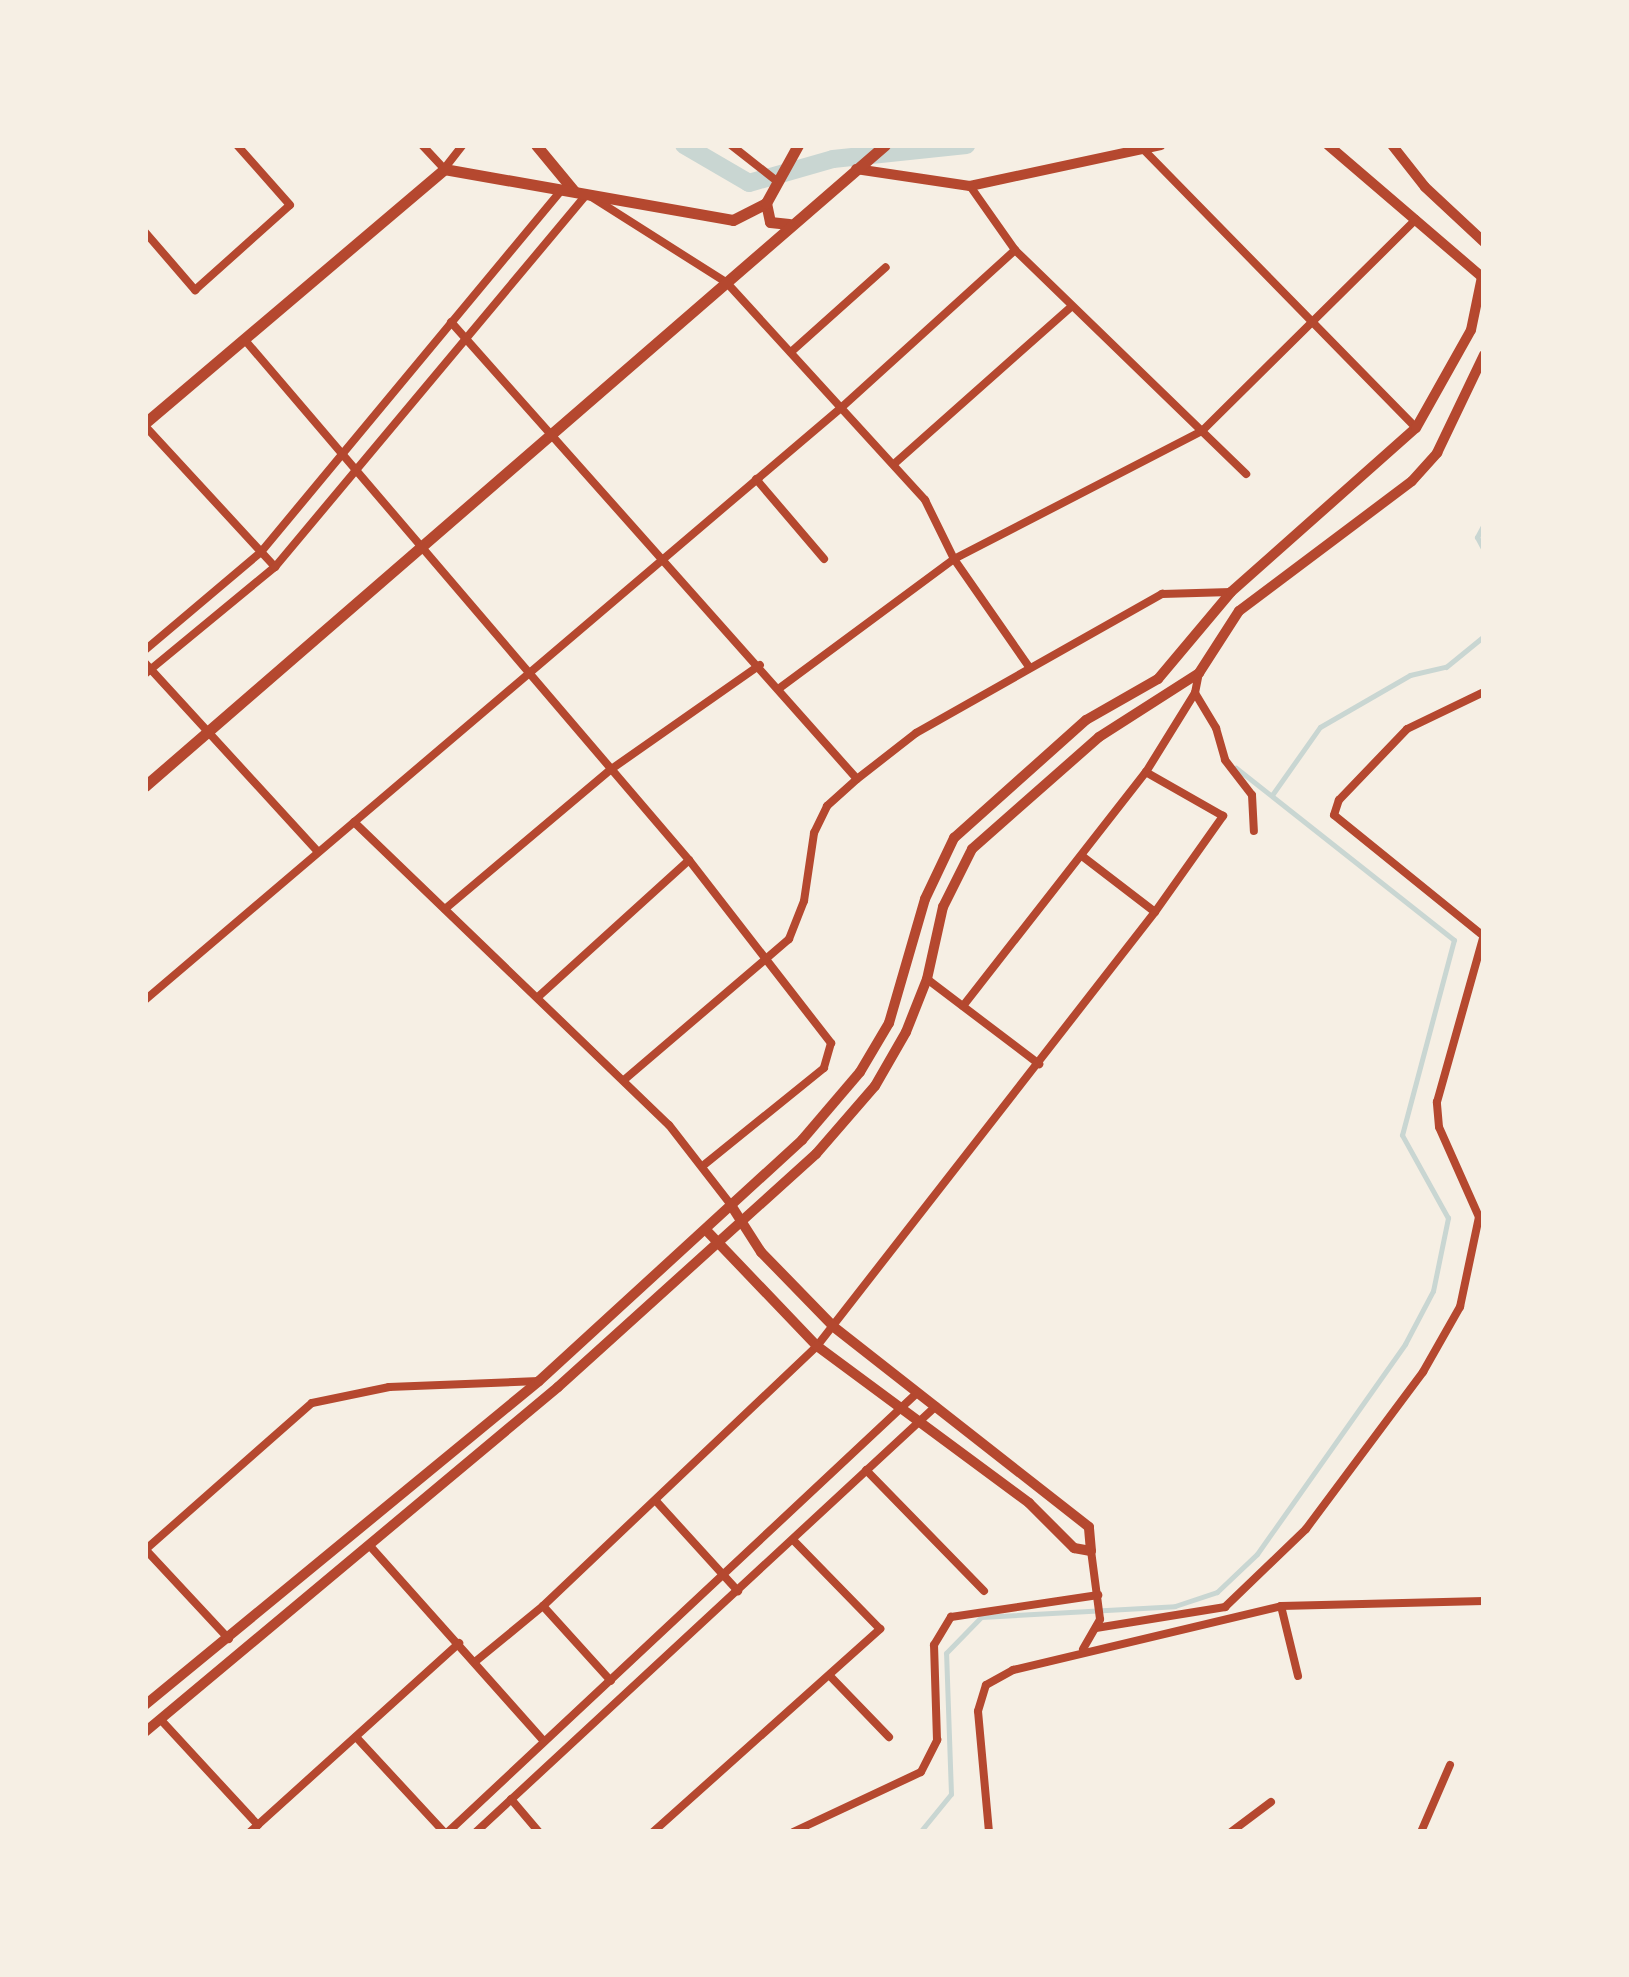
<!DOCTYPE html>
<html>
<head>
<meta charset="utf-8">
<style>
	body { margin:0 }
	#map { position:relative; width:1629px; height:1977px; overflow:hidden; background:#f6efe4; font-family:Rubik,sans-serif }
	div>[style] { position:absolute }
	.stream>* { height:5px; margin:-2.5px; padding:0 2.5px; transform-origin:2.5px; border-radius:2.5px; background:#c9d6d2 }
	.canal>* { height:18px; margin:-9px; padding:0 9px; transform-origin:9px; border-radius:9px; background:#c9d6d2 }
	.minor>* { height:8px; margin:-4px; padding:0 4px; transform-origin:4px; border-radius:4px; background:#b5482f }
	.tertiary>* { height:10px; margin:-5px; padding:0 5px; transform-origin:5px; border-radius:5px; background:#b5482f }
	.secondary>* { height:11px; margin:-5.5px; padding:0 5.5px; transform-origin:5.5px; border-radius:5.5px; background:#b5482f }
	span { translate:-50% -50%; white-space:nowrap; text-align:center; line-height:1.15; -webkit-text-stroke:10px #f6efe4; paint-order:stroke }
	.frame { position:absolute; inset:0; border:148px solid #f6efe4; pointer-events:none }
</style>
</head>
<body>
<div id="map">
	<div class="stream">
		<div style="left:1484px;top:524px;width:15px;rotate:118deg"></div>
		<div style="left:1477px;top:537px;width:15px;rotate:62deg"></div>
		<div style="left:1272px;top:795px;width:83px;rotate:-54.8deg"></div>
		<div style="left:1320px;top:727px;width:104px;rotate:-30deg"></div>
		<div style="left:1410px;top:675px;width:37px;rotate:-13deg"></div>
		<div style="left:1446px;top:667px;width:49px;rotate:-39.2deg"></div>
		<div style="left:920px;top:1832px;width:49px;rotate:-50.8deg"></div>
		<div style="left:951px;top:1794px;width:141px;rotate:-92deg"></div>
		<div style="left:946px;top:1653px;width:50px;rotate:-45.8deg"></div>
		<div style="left:981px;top:1617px;width:194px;rotate:-3.2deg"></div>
		<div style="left:1175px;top:1606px;width:44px;rotate:-18.4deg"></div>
		<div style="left:1217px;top:1592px;width:55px;rotate:-43.5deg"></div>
		<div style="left:1257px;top:1554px;width:257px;rotate:-54.8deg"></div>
		<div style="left:1405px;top:1344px;width:60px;rotate:-62.2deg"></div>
		<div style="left:1433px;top:1291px;width:75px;rotate:-78.4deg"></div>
		<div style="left:1448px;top:1218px;width:95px;rotate:-119deg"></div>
		<div style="left:1402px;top:1135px;width:202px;rotate:-75.1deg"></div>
		<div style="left:1454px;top:940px;width:278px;rotate:-141.7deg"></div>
	</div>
	<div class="canal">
		<div style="left:684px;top:145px;width:75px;rotate:30.3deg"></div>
		<div style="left:749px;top:183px;width:87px;rotate:-15.9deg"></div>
		<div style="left:833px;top:159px;width:134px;rotate:-6deg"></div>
	</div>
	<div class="minor">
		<div style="left:422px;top:145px;width:33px;rotate:47deg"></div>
		<div style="left:444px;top:169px;width:31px;rotate:-52deg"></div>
		<div style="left:731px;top:145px;width:60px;rotate:38.2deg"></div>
		<div style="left:1143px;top:149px;width:390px;rotate:45.6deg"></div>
		<div style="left:970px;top:186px;width:78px;rotate:54.9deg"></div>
		<div style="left:1015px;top:250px;width:322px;rotate:44.1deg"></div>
		<div style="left:145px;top:232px;width:77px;rotate:49.2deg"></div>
		<div style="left:195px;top:290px;width:127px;rotate:-41.8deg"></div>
		<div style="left:290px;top:205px;width:80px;rotate:-131.5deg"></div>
		<div style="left:451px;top:322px;width:611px;rotate:48.38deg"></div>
		<div style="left:244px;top:339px;width:685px;rotate:49.5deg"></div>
		<div style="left:689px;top:860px;width:232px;rotate:52.2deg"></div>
		<div style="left:831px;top:1043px;width:26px;rotate:106deg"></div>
		<div style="left:824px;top:1068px;width:153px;rotate:141.1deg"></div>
		<div style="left:791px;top:352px;width:127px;rotate:-41.8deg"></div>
		<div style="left:145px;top:426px;width:192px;rotate:47.3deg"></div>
		<div style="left:894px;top:464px;width:237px;rotate:-41.6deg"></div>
		<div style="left:756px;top:479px;width:105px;rotate:49.6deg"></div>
		<div style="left:145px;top:650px;width:152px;rotate:-40.2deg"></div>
		<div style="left:261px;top:552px;width:471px;rotate:-50.3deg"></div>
		<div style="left:145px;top:663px;width:255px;rotate:47.5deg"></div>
		<div style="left:145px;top:674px;width:168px;rotate:-39.5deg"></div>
		<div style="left:275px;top:567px;width:486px;rotate:-50.1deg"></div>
		<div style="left:587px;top:194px;width:166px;rotate:32.4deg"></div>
		<div style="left:727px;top:283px;width:294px;rotate:47.6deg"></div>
		<div style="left:925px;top:500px;width:66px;rotate:63.8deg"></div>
		<div style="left:954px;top:559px;width:131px;rotate:55.2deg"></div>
		<div style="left:781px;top:687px;width:215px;rotate:-36.5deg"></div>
		<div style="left:954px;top:559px;width:279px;rotate:-27.3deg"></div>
		<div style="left:1202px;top:431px;width:301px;rotate:-44.7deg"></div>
		<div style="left:1195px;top:693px;width:41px;rotate:59deg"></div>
		<div style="left:1216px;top:728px;width:33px;rotate:74deg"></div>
		<div style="left:1225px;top:760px;width:44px;rotate:52.4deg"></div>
		<div style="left:1252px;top:795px;width:36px;rotate:87deg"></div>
		<div style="left:354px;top:822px;width:437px;rotate:43.9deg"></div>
		<div style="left:669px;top:1125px;width:101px;rotate:52.2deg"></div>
		<div style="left:1082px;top:856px;width:92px;rotate:37.5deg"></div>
		<div style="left:445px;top:909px;width:216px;rotate:-40.1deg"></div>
		<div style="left:610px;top:770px;width:183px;rotate:-35deg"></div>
		<div style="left:1481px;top:934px;width:189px;rotate:-141deg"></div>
		<div style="left:1334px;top:815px;width:16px;rotate:-72deg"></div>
		<div style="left:1339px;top:800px;width:98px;rotate:-46.2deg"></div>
		<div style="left:1407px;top:729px;width:85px;rotate:-25.7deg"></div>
		<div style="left:927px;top:979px;width:141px;rotate:37.2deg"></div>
		<div style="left:538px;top:997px;width:204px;rotate:-42.2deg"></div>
		<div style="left:145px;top:1000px;width:915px;rotate:-40.39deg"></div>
		<div style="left:842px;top:407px;width:234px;rotate:-42.2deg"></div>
		<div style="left:963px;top:1006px;width:297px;rotate:-52deg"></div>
		<div style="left:1146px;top:772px;width:93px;rotate:-58.2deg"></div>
		<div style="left:1195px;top:693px;width:20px;rotate:-79deg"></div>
		<div style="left:624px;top:1080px;width:217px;rotate:-40.5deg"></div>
		<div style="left:789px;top:939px;width:41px;rotate:-68.5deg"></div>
		<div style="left:804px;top:901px;width:69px;rotate:-81.6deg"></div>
		<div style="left:814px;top:833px;width:30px;rotate:-64deg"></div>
		<div style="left:827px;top:806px;width:40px;rotate:-42deg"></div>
		<div style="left:857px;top:779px;width:75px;rotate:-37.9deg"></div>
		<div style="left:916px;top:733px;width:283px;rotate:-29.5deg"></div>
		<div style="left:1162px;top:594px;width:69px;rotate:-1.7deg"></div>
		<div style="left:866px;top:1470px;width:169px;rotate:45.7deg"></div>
		<div style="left:656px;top:1501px;width:122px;rotate:47.7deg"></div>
		<div style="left:370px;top:1546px;width:260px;rotate:48.3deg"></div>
		<div style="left:145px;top:1549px;width:123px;rotate:47deg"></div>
		<div style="left:145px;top:1550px;width:222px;rotate:-41.4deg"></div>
		<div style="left:312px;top:1403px;width:79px;rotate:-11.7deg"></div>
		<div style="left:389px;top:1387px;width:150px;rotate:-2.3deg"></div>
		<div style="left:543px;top:1606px;width:101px;rotate:47.8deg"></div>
		<div style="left:1281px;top:1606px;width:72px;rotate:76.3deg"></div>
		<div style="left:1096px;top:1628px;width:131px;rotate:-9.2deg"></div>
		<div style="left:1225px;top:1607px;width:112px;rotate:-43.9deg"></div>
		<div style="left:1306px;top:1529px;width:196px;rotate:-53.3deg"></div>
		<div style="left:1423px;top:1372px;width:75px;rotate:-60.4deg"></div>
		<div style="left:1460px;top:1307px;width:92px;rotate:-78.1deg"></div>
		<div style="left:1479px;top:1217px;width:98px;rotate:-114deg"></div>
		<div style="left:1439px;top:1127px;width:25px;rotate:-95deg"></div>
		<div style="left:1437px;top:1102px;width:173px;rotate:-74.3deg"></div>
		<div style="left:1083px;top:1649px;width:34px;rotate:-60deg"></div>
		<div style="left:1100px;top:1619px;width:69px;rotate:-97.5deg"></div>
		<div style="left:476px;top:1661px;width:87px;rotate:-39.4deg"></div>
		<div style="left:543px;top:1606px;width:378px;rotate:-43.5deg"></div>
		<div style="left:817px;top:1346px;width:550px;rotate:-52.09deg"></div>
		<div style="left:1155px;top:912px;width:118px;rotate:-54.7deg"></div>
		<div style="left:1223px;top:816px;width:89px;rotate:-150.3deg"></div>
		<div style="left:830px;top:1676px;width:85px;rotate:46deg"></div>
		<div style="left:161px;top:1720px;width:143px;rotate:47.3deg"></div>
		<div style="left:356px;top:1737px;width:129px;rotate:47.2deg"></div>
		<div style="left:511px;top:1799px;width:43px;rotate:49.7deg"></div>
		<div style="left:250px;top:1832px;width:282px;rotate:-42.1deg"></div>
		<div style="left:448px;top:1832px;width:642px;rotate:-43.11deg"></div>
		<div style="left:476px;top:1832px;width:627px;rotate:-42.8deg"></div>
		<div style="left:653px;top:1832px;width:305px;rotate:-41.8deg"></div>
		<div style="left:880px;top:1629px;width:124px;rotate:-134.3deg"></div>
		<div style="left:793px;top:1832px;width:141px;rotate:-25.1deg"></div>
		<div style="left:921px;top:1772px;width:36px;rotate:-63deg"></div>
		<div style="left:937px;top:1740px;width:95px;rotate:-91.8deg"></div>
		<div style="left:934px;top:1645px;width:33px;rotate:-59deg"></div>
		<div style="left:951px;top:1617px;width:149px;rotate:-8.5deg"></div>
		<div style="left:989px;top:1832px;width:121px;rotate:-95.2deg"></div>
		<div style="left:978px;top:1711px;width:27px;rotate:-73deg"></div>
		<div style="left:986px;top:1685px;width:31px;rotate:-29deg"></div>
		<div style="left:1013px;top:1670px;width:276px;rotate:-13.4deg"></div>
		<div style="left:1281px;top:1606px;width:203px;rotate:-1.4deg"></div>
		<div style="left:1231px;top:1832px;width:50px;rotate:-36.9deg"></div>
		<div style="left:1421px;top:1832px;width:73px;rotate:-66.6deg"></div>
	</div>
	<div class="tertiary">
		<div style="left:1392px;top:145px;width:53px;rotate:51.8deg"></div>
		<div style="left:1425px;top:187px;width:81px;rotate:43deg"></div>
		<div style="left:856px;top:169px;width:115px;rotate:8.5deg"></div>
		<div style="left:970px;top:186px;width:195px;rotate:-12.1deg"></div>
		<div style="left:706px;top:1230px;width:161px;rotate:46.3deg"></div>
		<div style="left:817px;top:1346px;width:264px;rotate:36.5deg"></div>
		<div style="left:1029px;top:1503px;width:64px;rotate:45deg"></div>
		<div style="left:1074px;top:1548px;width:17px;rotate:10deg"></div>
		<div style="left:1091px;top:1551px;width:24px;rotate:-95deg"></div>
		<div style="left:1089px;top:1527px;width:325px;rotate:-141.9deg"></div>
		<div style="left:833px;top:1326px;width:103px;rotate:-134.2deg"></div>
		<div style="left:761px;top:1252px;width:56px;rotate:-122.6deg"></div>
		<div style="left:145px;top:1705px;width:510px;rotate:-39.43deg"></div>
		<div style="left:539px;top:1381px;width:357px;rotate:-42.5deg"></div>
		<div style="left:802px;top:1140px;width:89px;rotate:-49.5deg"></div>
		<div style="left:860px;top:1072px;width:57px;rotate:-59.4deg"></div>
		<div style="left:889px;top:1023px;width:129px;rotate:-73.8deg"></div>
		<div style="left:925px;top:899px;width:68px;rotate:-64.6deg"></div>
		<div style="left:954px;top:838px;width:177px;rotate:-41.8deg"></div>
		<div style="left:1086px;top:720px;width:83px;rotate:-29.7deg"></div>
		<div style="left:1158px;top:679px;width:114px;rotate:-50deg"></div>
		<div style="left:1231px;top:592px;width:247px;rotate:-41.6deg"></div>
		<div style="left:1416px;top:428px;width:112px;rotate:-60.7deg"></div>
		<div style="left:1471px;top:330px;width:54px;rotate:-78.3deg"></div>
		<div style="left:1482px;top:277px;width:203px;rotate:-139.4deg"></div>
		<div style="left:145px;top:1732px;width:538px;rotate:-39.87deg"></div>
		<div style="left:558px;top:1387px;width:348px;rotate:-42.1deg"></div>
		<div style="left:816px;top:1154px;width:90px;rotate:-49.1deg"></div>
		<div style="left:875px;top:1086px;width:62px;rotate:-60.1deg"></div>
		<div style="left:906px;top:1032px;width:57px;rotate:-68.4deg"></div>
		<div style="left:927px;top:979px;width:74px;rotate:-77.5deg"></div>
		<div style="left:943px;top:907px;width:65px;rotate:-63.4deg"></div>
		<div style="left:972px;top:849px;width:169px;rotate:-41.4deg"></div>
		<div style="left:1099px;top:737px;width:119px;rotate:-32.6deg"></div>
		<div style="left:1199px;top:673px;width:74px;rotate:-57.2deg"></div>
		<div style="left:1239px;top:611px;width:216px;rotate:-36.9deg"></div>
		<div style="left:1412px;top:481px;width:38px;rotate:-48deg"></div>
		<div style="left:1437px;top:453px;width:109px;rotate:-64.4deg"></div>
	</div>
	<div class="secondary">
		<div style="left:536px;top:145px;width:60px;rotate:50.4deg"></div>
		<div style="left:766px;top:203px;width:19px;rotate:78deg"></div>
		<div style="left:770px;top:222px;width:19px;rotate:6deg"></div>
		<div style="left:145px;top:423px;width:392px;rotate:-40.3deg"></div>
		<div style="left:444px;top:169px;width:293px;rotate:10deg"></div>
		<div style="left:733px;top:220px;width:37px;rotate:-27deg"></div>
		<div style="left:766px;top:203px;width:66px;rotate:-61.1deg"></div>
		<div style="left:145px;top:786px;width:979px;rotate:-40.9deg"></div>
	</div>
	<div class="frame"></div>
</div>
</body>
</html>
